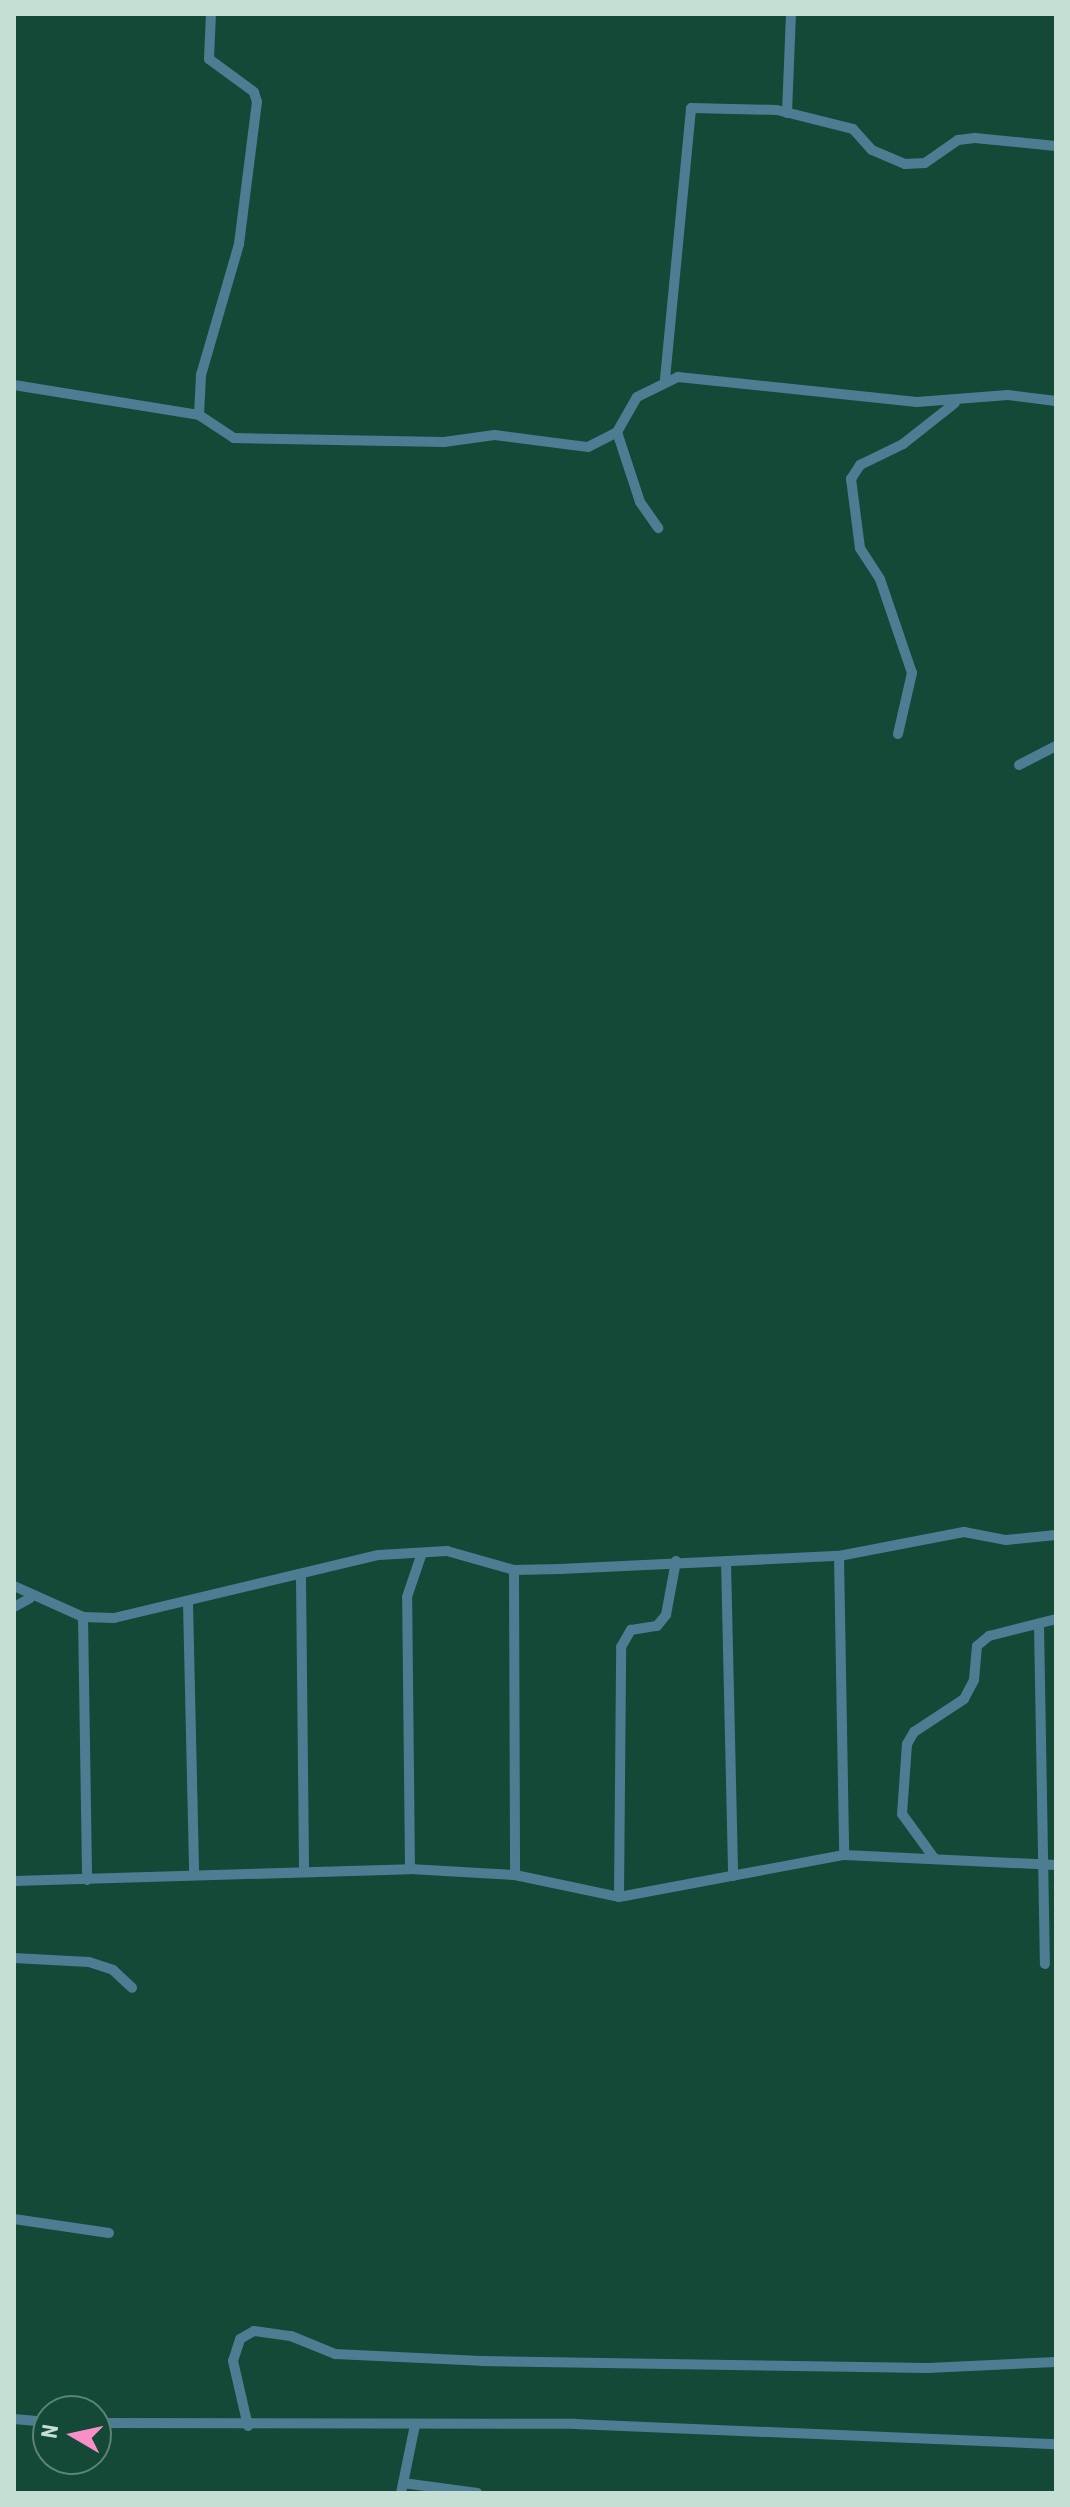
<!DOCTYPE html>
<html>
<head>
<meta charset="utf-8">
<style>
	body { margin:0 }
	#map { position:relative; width:1070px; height:2507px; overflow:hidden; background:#144837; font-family:"Roboto Condensed",sans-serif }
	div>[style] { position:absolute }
	.minor>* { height:10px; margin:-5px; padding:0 5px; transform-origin:5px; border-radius:5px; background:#4d7d92 }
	span { translate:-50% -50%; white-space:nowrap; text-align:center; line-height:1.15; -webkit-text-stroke:8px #144837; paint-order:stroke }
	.frame { position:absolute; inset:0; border:16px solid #c6dfd4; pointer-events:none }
	.north { position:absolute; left:32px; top:2395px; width:80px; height:80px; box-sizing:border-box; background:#144837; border:2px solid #5b8476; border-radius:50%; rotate:279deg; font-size:22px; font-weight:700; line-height:32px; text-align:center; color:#c6dfd4 }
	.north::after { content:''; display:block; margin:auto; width:28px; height:36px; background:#fa8fc7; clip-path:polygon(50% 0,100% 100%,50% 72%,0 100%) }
</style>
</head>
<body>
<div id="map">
	<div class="minor">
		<div style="left:787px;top:113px;width:99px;rotate:-87.7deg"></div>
		<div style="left:665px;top:379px;width:272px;rotate:-84.5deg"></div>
		<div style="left:691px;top:108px;width:86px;rotate:1.3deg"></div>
		<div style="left:777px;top:110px;width:78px;rotate:14deg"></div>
		<div style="left:853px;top:129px;width:28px;rotate:48deg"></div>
		<div style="left:872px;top:150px;width:36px;rotate:23deg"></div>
		<div style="left:905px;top:164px;width:20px;rotate:-3deg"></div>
		<div style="left:925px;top:163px;width:40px;rotate:-34.9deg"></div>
		<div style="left:958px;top:140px;width:17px;rotate:-7deg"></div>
		<div style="left:975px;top:138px;width:81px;rotate:5.6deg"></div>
		<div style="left:14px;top:385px;width:187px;rotate:9.2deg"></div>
		<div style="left:199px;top:415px;width:42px;rotate:33.3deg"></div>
		<div style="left:234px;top:438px;width:210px;rotate:1.1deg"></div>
		<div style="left:444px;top:442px;width:51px;rotate:-7.8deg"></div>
		<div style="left:495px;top:435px;width:94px;rotate:7.4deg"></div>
		<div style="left:588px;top:447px;width:33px;rotate:-27deg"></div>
		<div style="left:617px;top:432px;width:40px;rotate:-60.3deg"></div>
		<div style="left:637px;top:397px;width:46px;rotate:-26deg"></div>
		<div style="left:678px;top:377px;width:240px;rotate:6deg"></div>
		<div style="left:917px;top:402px;width:91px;rotate:-4.4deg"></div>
		<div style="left:1008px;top:395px;width:48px;rotate:7.1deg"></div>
		<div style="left:199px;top:415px;width:40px;rotate:-87.1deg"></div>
		<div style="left:201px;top:375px;width:136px;rotate:-73.8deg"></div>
		<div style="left:239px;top:244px;width:143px;rotate:-82.8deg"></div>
		<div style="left:257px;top:102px;width:10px;rotate:-107deg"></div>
		<div style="left:254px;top:92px;width:56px;rotate:-143.7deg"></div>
		<div style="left:209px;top:59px;width:45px;rotate:-87.5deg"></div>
		<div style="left:617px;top:432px;width:74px;rotate:71.8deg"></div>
		<div style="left:640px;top:502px;width:32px;rotate:55deg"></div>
		<div style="left:898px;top:734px;width:63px;rotate:-77.1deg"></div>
		<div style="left:912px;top:673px;width:99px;rotate:-108.8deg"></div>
		<div style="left:880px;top:579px;width:37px;rotate:-123deg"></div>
		<div style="left:860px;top:548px;width:70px;rotate:-97.4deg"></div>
		<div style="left:851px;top:479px;width:17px;rotate:-57deg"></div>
		<div style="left:860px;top:465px;width:48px;rotate:-26deg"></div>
		<div style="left:903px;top:444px;width:66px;rotate:-38.3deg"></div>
		<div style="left:1019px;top:765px;width:42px;rotate:-27.2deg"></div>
		<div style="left:839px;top:1556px;width:299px;rotate:89deg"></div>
		<div style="left:726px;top:1561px;width:315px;rotate:88.7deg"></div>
		<div style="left:514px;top:1570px;width:305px;rotate:89.8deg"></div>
		<div style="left:301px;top:1578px;width:292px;rotate:89.4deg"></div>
		<div style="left:14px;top:1586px;width:76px;rotate:24.2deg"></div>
		<div style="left:83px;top:1617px;width:31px;rotate:2deg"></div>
		<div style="left:114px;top:1618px;width:272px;rotate:-13.4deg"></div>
		<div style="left:379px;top:1555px;width:68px;rotate:-3.4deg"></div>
		<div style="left:447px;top:1551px;width:70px;rotate:15.8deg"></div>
		<div style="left:514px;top:1570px;width:46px;rotate:-1.2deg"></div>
		<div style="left:560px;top:1569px;width:279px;rotate:-2.7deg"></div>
		<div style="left:839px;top:1556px;width:127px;rotate:-10.9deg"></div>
		<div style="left:964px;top:1532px;width:43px;rotate:10.8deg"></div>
		<div style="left:1006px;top:1540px;width:50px;rotate:-5.7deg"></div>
		<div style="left:188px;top:1603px;width:272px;rotate:88.7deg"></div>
		<div style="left:14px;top:1607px;width:18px;rotate:-29deg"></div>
		<div style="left:83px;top:1617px;width:263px;rotate:89.1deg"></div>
		<div style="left:1039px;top:1625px;width:339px;rotate:89deg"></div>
		<div style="left:934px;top:1858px;width:54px;rotate:-126deg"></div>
		<div style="left:902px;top:1814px;width:70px;rotate:-85.9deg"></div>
		<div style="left:907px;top:1744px;width:14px;rotate:-60deg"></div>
		<div style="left:914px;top:1732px;width:60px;rotate:-33.4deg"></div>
		<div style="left:964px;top:1699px;width:21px;rotate:-62deg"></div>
		<div style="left:974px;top:1680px;width:34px;rotate:-85deg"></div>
		<div style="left:977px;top:1646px;width:16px;rotate:-40deg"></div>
		<div style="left:989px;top:1636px;width:69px;rotate:-14.2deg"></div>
		<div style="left:410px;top:1869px;width:272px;rotate:-90.6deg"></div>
		<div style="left:407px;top:1597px;width:46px;rotate:-71.2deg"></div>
		<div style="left:14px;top:1881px;width:396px;rotate:-1.7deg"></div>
		<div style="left:410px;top:1869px;width:105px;rotate:3.3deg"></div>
		<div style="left:515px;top:1875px;width:106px;rotate:11.9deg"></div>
		<div style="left:619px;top:1897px;width:229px;rotate:-10.6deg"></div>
		<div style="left:844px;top:1855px;width:212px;rotate:2.7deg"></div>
		<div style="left:619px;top:1897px;width:250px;rotate:-89.5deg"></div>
		<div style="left:621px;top:1647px;width:20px;rotate:-60deg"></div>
		<div style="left:631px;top:1630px;width:26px;rotate:-9deg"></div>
		<div style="left:657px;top:1626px;width:14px;rotate:-51deg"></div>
		<div style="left:666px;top:1615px;width:55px;rotate:-79.5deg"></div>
		<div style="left:14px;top:1958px;width:75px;rotate:3.1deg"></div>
		<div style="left:89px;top:1962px;width:25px;rotate:18deg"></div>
		<div style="left:113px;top:1970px;width:26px;rotate:43deg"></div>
		<div style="left:14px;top:2219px;width:96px;rotate:8.4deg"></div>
		<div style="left:14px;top:2419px;width:34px;rotate:5deg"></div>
		<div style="left:96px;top:2423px;width:479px;rotate:0.1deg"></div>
		<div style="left:575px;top:2424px;width:481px;rotate:2.4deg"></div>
		<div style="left:248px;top:2426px;width:67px;rotate:-103deg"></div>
		<div style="left:233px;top:2361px;width:23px;rotate:-72deg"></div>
		<div style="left:240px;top:2339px;width:16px;rotate:-30deg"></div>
		<div style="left:254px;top:2331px;width:37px;rotate:8deg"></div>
		<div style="left:291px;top:2336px;width:48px;rotate:22.2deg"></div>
		<div style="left:335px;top:2354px;width:146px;rotate:2.7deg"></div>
		<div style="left:481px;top:2361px;width:447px;rotate:0.9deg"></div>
		<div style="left:928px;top:2368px;width:128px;rotate:-2.7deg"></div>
		<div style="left:403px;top:2483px;width:75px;rotate:7.7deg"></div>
		<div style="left:401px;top:2493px;width:69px;rotate:-78.4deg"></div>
	</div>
	<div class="frame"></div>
	<div class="north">N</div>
</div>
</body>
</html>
